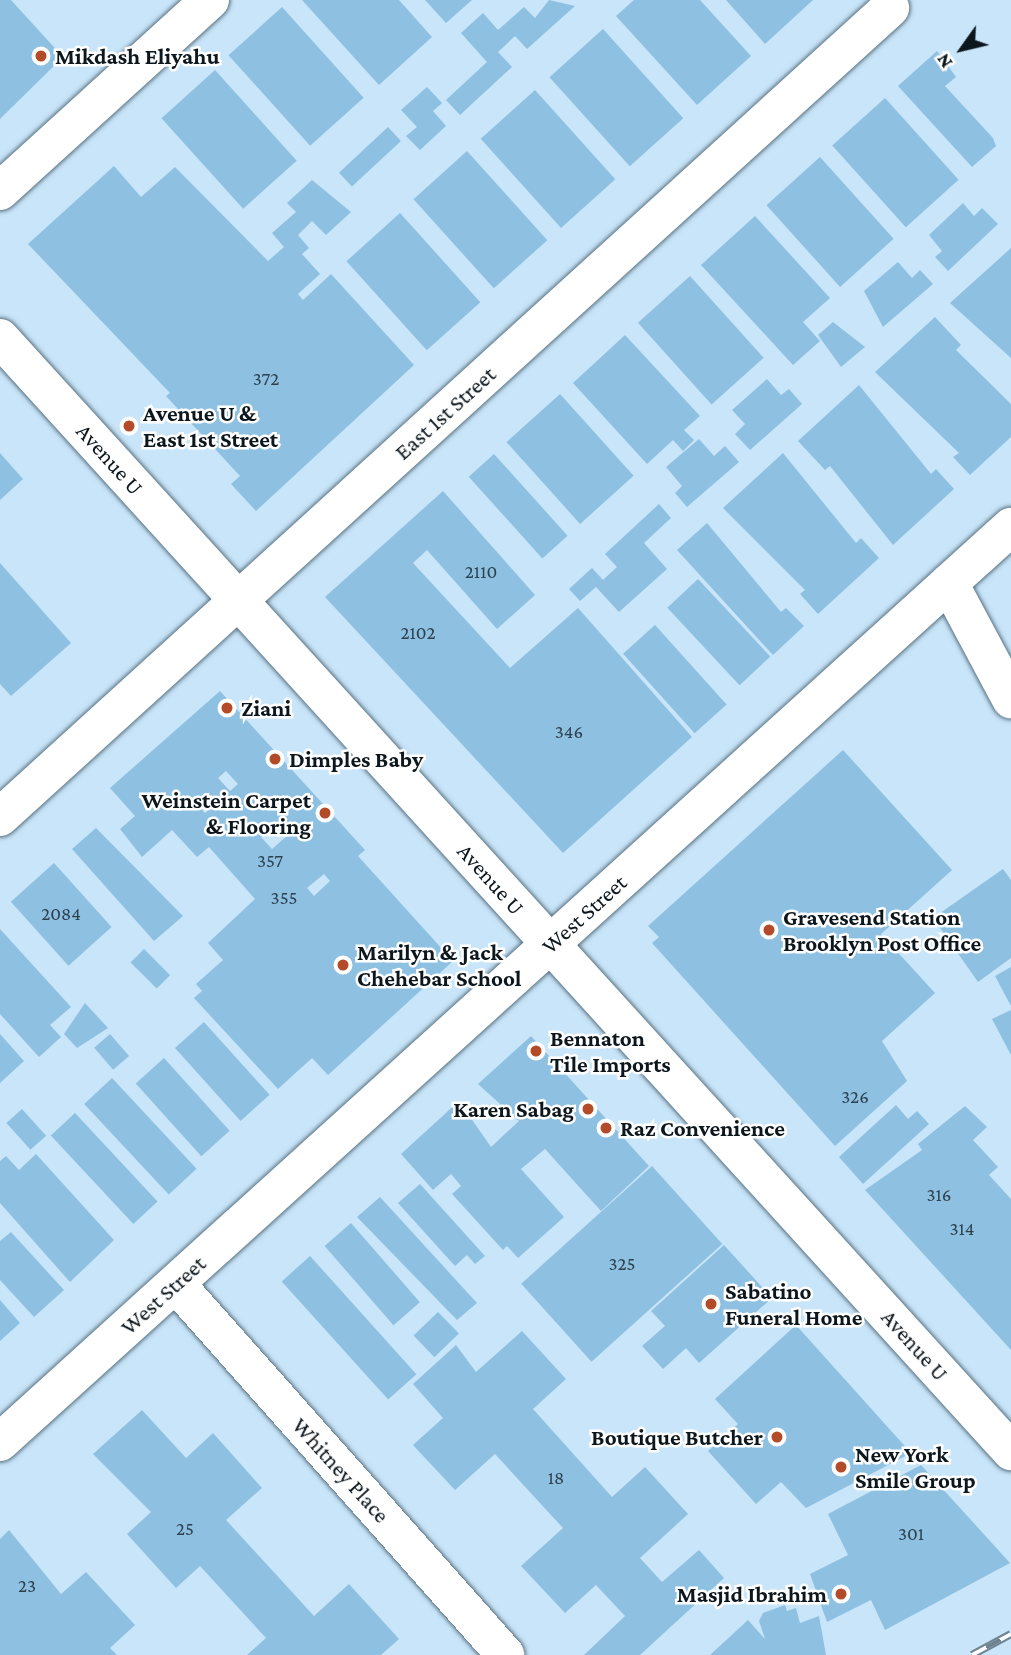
<!DOCTYPE html>
<html>
<head>
<meta charset="utf-8">
<style>
	body { margin:0 }
	#map { position:relative; width:1011px; height:1655px; overflow:hidden; background:#c9e5f9; font-family:"Crimson Pro",serif }
	div>[style] { position:absolute }
	.building>* { inset:0; background:#8ec0e2; transform-origin:0 0 }
	.roads { filter:drop-shadow(0 0 2px #587182) drop-shadow(0 0 2px #587182) }
	.street>* { height:38px; margin:-19px; padding:0 19px; transform-origin:19px; border-radius:19px; background:#fff }
	.secondary>* { height:38px; margin:-19px; padding:0 19px; transform-origin:19px; border-radius:19px; background:#fff }
	.rail>* { height:8px; margin-top:-4px; transform-origin:0; background:repeating-linear-gradient(90deg,#fff 0 16px,#6e828f 0 32px); box-sizing:border-box; border-block:2px solid #6e828f }
	.dots>* { width:19px; height:19px; translate:-50% -50%; box-sizing:border-box; border:4px solid #fff; border-radius:50% }
	span { translate:-50% -50%; white-space:nowrap; text-align:center; line-height:1.15; -webkit-text-stroke:5px #fff; paint-order:stroke }
	.number-label { font-size:19px; color:#2c404e }
	.number-label span { -webkit-text-stroke-width:0 }
	.poi-label { font-size:23px; color:#0c161d; font-weight:700 }
	.left { translate:0 -50%; text-align:left }
	.right { translate:-100% -50%; text-align:right }
	.street-label { font-size:23px; color:#0c161d }
	.north { position:absolute; left:927px; top:14px; width:70px; height:70px; -webkit-text-stroke:5px #fff; paint-order:stroke; rotate:236deg; font-size:19px; font-weight:700; line-height:28px; text-align:center; color:#0c161d }
	.north::after { content:''; display:block; margin:auto; width:24px; height:32px; background:#0c161d; clip-path:polygon(50% 0,100% 100%,50% 72%,0 100%) }
</style>
</head>
<body>
<div id="map">
	<div class="building">
		<div style="clip-path:polygon(0 0,11px 0,63px 57px,0 119px)"></div>
		<div style="clip-path:polygon(302px 0,399px 0,432px 37px,379px 85px)"></div>
		<div style="clip-path:polygon(425px 0,472px 0,446px 23px)"></div>
		<div style="clip-path:polygon(549px 0,575px 6px,527px 49px,515px 36px,498px 52px,512px 67px,460px 115px,446px 100px,487px 62px,461px 33px,483px 13px,498px 30px,524px 7px,535px 18px)"></div>
		<div style="clip-path:polygon(634px 0,700px 0,751px 56px,697px 105px,616px 16px)"></div>
		<div style="clip-path:polygon(726px 0,813px 0,765px 44px)"></div>
		<div style="left:282px;top:7px;width:122px;height:72px;rotate:48deg"></div>
		<div style="left:603px;top:29px;width:120px;height:72px;rotate:48deg"></div>
		<div style="clip-path:polygon(937px 51px,956px 77px,945px 86px,993px 138px,996px 146px,972px 167px,898px 86px)"></div>
		<div style="left:215px;top:70px;width:122px;height:72px;rotate:48deg"></div>
		<div style="clip-path:polygon(427px 87px,442px 103px,433px 111px,446px 126px,420px 150px,406px 136px,417px 127px,401px 110px)"></div>
		<div style="left:535px;top:90px;width:120px;height:73px;rotate:48deg"></div>
		<div style="left:885px;top:98px;width:110px;height:71px;rotate:48deg"></div>
		<div style="left:388px;top:127px;width:19px;height:67px;rotate:47deg"></div>
		<div style="left:467px;top:151px;width:120px;height:72px;rotate:48deg"></div>
		<div style="left:820px;top:157px;width:110px;height:72px;rotate:48deg"></div>
		<div style="clip-path:polygon(114px 166px,141px 197px,175px 167px,268px 261px,284px 247px,272px 233px,296px 212px,287px 203px,312px 180px,351px 212px,326px 235px,312px 221px,298px 235px,309px 248px,302px 254px,320px 274px,298px 294px,303px 300px,331px 274px,414px 365px,256px 511px,231px 484px,240px 476px,166px 396px,170px 393px,28px 244px)"></div>
		<div style="clip-path:polygon(963px 203px,974px 216px,982px 208px,998px 224px,948px 271px,935px 257px,942px 251px,929px 235px)"></div>
		<div style="left:400px;top:213px;width:120px;height:72px;rotate:48deg"></div>
		<div style="clip-path:polygon(755px 216px,830px 298px,803px 322px,820px 341px,793px 365px,701px 265px)"></div>
		<div style="clip-path:polygon(1011px 248px,1011px 358px,950px 303px)"></div>
		<div style="clip-path:polygon(898px 262px,912px 278px,920px 270px,933px 284px,883px 327px,864px 291px)"></div>
		<div style="left:690px;top:276px;width:110px;height:70px;rotate:48deg"></div>
		<div style="clip-path:polygon(935px 317px,961px 345px,956px 350px,1011px 404px,1011px 437px,970px 475px,953px 457px,959px 453px,875px 372px)"></div>
		<div style="clip-path:polygon(833px 322px,865px 347px,841px 367px,818px 335px)"></div>
		<div style="clip-path:polygon(625px 335px,700px 416px,684px 430px,694px 440px,683px 451px,673px 440px,647px 464px,573px 383px)"></div>
		<div style="clip-path:polygon(767px 379px,781px 395px,789px 389px,802px 404px,750px 450px,735px 434px,745px 424px,732px 410px)"></div>
		<div style="clip-path:polygon(859px 385px,931px 474px,936px 469px,954px 489px,893px 545px,830px 466px,825px 470px,798px 441px)"></div>
		<div style="left:560px;top:394px;width:110px;height:72px;rotate:48deg"></div>
		<div style="clip-path:polygon(699px 439px,714px 456px,725px 446px,739px 462px,687px 507px,675px 493px,682px 486px,666px 467px)"></div>
		<div style="clip-path:polygon(0 453px,23px 479px,0 500px)"></div>
		<div style="clip-path:polygon(783px 453px,856px 543px,861px 538px,879px 558px,818px 614px,800px 594px,805px 590px,723px 508px)"></div>
		<div style="left:494px;top:454px;width:110px;height:34px;rotate:48deg"></div>
		<div style="clip-path:polygon(443px 491px,535px 595px,497px 629px,427px 550px,413px 563px,510px 668px,578px 608px,692px 737px,563px 853px,325px 597px)"></div>
		<div style="clip-path:polygon(659px 504px,671px 518px,644px 543px,667px 569px,619px 612px,596px 587px,580px 601px,569px 589px,592px 568px,603px 580px,617px 567px,605px 554px)"></div>
		<div style="clip-path:polygon(707px 523px,781px 612px,786px 608px,804px 626px,773px 655px,677px 550px)"></div>
		<div style="clip-path:polygon(0 563px,71px 643px,11px 696px,0 684px)"></div>
		<div style="left:698px;top:579px;width:106px;height:42px;rotate:47deg"></div>
		<div style="left:655px;top:625px;width:107px;height:43px;rotate:48deg"></div>
		<div style="clip-path:polygon(evenodd,220px 691px,365px 850px,358px 856px,453px 961px,328px 1075px,312px 1058px,278px 1089px,194px 998px,202px 991px,196px 984px,223px 960px,208px 943px,255px 899px,209px 847px,197px 857px,172px 830px,142px 857px,120px 829px,135px 816px,110px 788px,220px 691px,226px 771px,238px 784px,230px 791px,218px 778px,226px 771px,220px 691px,199px 796px,210px 808px,205px 813px,194px 800px,199px 796px,220px 691px,276px 823px,288px 835px,272px 849px,261px 837px,276px 823px,220px 691px,324px 874px,330px 881px,314px 896px,307px 888px,324px 874px)"></div>
		<div style="clip-path:polygon(843px 750px,952px 870px,881px 934px,935px 993px,882px 1041px,907px 1081px,835px 1146px,652px 943px,659px 937px,648px 926px)"></div>
		<div style="clip-path:polygon(96px 828px,183px 916px,154px 941px,72px 849px)"></div>
		<div style="left:54px;top:863px;width:86px;height:58px;rotate:48deg"></div>
		<div style="clip-path:polygon(1003px 869px,1011px 880px,1011px 958px,978px 982px,933px 918px)"></div>
		<div style="clip-path:polygon(0 929px,71px 1007px,50px 1025px,61px 1037px,39px 1057px,0 1014px)"></div>
		<div style="left:144px;top:949px;width:37px;height:19px;rotate:45deg"></div>
		<div style="clip-path:polygon(1011px 967px,1011px 1006px,995px 976px)"></div>
		<div style="clip-path:polygon(85px 1003px,108px 1028px,77px 1048px,64px 1034px)"></div>
		<div style="clip-path:polygon(1011px 1010px,1011px 1055px,992px 1019px)"></div>
		<div style="left:204px;top:1022px;width:98px;height:39px;rotate:48deg"></div>
		<div style="clip-path:polygon(0 1034px,24px 1061px,0 1083px)"></div>
		<div style="left:110px;top:1034px;width:29px;height:21px;rotate:49deg"></div>
		<div style="clip-path:polygon(531px 1036px,649px 1166px,601px 1211px,545px 1149px,521px 1169px,564px 1217px,518px 1258px,507px 1246px,503px 1250px,452px 1194px,461px 1186px,451px 1174px,433px 1190px,401px 1154px,459px 1101px,491px 1147px,519px 1121px,478px 1084px)"></div>
		<div style="left:164px;top:1058px;width:98px;height:38px;rotate:48deg"></div>
		<div style="left:112px;top:1078px;width:124px;height:38px;rotate:47deg"></div>
		<div style="clip-path:polygon(896px 1105px,908px 1119px,917px 1111px,929px 1124px,863px 1184px,839px 1157px)"></div>
		<div style="clip-path:polygon(965px 1106px,987px 1127px,973px 1140px,998px 1167px,989px 1175px,1011px 1199px,1011px 1350px,865px 1190px,922px 1150px,918px 1144px)"></div>
		<div style="left:22px;top:1109px;width:36px;height:21px;rotate:48deg"></div>
		<div style="left:75px;top:1113px;width:121px;height:33px;rotate:47deg"></div>
		<div style="clip-path:polygon(36px 1154px,114px 1240px,70px 1282px,0 1203px,0 1161px,6px 1156px,19px 1170px)"></div>
		<div style="left:652px;top:1166px;width:105px;height:176px;rotate:48deg"></div>
		<div style="clip-path:polygon(420px 1184px,485px 1256px,475px 1264px,467px 1255px,455px 1266px,398px 1203px)"></div>
		<div style="clip-path:polygon(380px 1197px,477px 1303px,457px 1320px,357px 1217px)"></div>
		<div style="left:351px;top:1223px;width:105px;height:35px;rotate:49deg"></div>
		<div style="clip-path:polygon(11px 1232px,64px 1290px,34px 1317px,0 1280px,0 1241px)"></div>
		<div style="clip-path:polygon(724px 1245px,772px 1298px,699px 1363px,686px 1348px,663px 1369px,642px 1346px,665px 1326px,651px 1311px)"></div>
		<div style="left:310px;top:1256px;width:159px;height:38px;rotate:48deg"></div>
		<div style="clip-path:polygon(0 1300px,20px 1323px,0 1341px)"></div>
		<div style="left:438px;top:1312px;width:30px;height:34px;rotate:46deg"></div>
		<div style="clip-path:polygon(796px 1325px,911px 1453px,806px 1508px,781px 1482px,756px 1504px,708px 1451px,738px 1424px,715px 1399px)"></div>
		<div style="clip-path:polygon(522px 1331px,566px 1379px,533px 1409px,612px 1497px,645px 1467px,688px 1514px,640px 1558px,662px 1582px,699px 1550px,724px 1578px,640px 1655px,584px 1655px,625px 1616px,596px 1585px,565px 1613px,521px 1566px,563px 1528px,495px 1454px,455px 1490px,413px 1445px,443px 1418px,413px 1384px,456px 1345px,476px 1372px)"></div>
		<div style="clip-path:polygon(142px 1410px,186px 1458px,213px 1433px,262px 1488px,226px 1520px,314px 1616px,349px 1584px,399px 1639px,381px 1655px,247px 1655px,266px 1638px,200px 1566px,176px 1588px,127px 1534px,151px 1512px,93px 1454px)"></div>
		<div style="clip-path:polygon(921px 1465px,1010px 1563px,885px 1630px,871px 1600px,827px 1622px,810px 1574px,848px 1555px,828px 1514px)"></div>
		<div style="clip-path:polygon(9px 1530px,61px 1594px,86px 1572px,135px 1625px,110px 1648px,117px 1655px,0 1655px,0 1539px)"></div>
		<div style="clip-path:polygon(785px 1605px,787px 1611px,796px 1608px,800px 1623px,819px 1616px,826px 1655px,710px 1655px,748px 1620px,765px 1639px,759px 1621px,763px 1613px)"></div>
	</div>
	<div class="roads">
		<div class="street">
			<div style="left:0;top:191px;width:284px;rotate:-42.3deg"></div>
			<div style="left:949px;top:583px;width:132px;rotate:61.9deg"></div>
			<div style="left:0;top:817px;width:1203px;rotate:-42.27deg"></div>
			<div style="left:176px;top:1284px;width:496px;rotate:48.4deg"></div>
			<div style="left:0;top:1442px;width:1364px;rotate:-42.15deg"></div>
		</div>
		<div class="secondary">
			<div style="left:0;top:338px;width:1504px;rotate:47.75deg"></div>
		</div>
	</div>
	<div class="rail">
		<div style="left:972px;top:1655px;width:44px;rotate:-28.3deg"></div>
	</div>
	<div class="dots">
		<div style="left:41px;top:56px;background:#b34b28"></div>
		<div style="left:129px;top:426px;background:#b34b28"></div>
		<div style="left:227px;top:708px;background:#b34b28"></div>
		<div style="left:275px;top:759px;background:#b34b28"></div>
		<div style="left:325px;top:813px;background:#b34b28"></div>
		<div style="left:769px;top:930px;background:#b34b28"></div>
		<div style="left:343px;top:965px;background:#b34b28"></div>
		<div style="left:536px;top:1051px;background:#b34b28"></div>
		<div style="left:588px;top:1109px;background:#b34b28"></div>
		<div style="left:606px;top:1128px;background:#b34b28"></div>
		<div style="left:711px;top:1304px;background:#b34b28"></div>
		<div style="left:777px;top:1437px;background:#b34b28"></div>
		<div style="left:841px;top:1467px;background:#b34b28"></div>
		<div style="left:841px;top:1594px;background:#b34b28"></div>
	</div>
	<div class="number-label">
		<span style="left:266px;top:379px">372</span>
		<span style="left:481px;top:572px">2110</span>
		<span style="left:418px;top:633px">2102</span>
		<span style="left:569px;top:732px">346</span>
		<span style="left:270px;top:861px">357</span>
		<span style="left:284px;top:898px">355</span>
		<span style="left:61px;top:914px">2084</span>
		<span style="left:855px;top:1097px">326</span>
		<span style="left:939px;top:1195px">316</span>
		<span style="left:962px;top:1229px">314</span>
		<span style="left:622px;top:1264px">325</span>
		<span style="left:556px;top:1478px">18</span>
		<span style="left:185px;top:1529px">25</span>
		<span style="left:911px;top:1534px">301</span>
		<span style="left:27px;top:1586px">23</span>
	</div>
	<div class="poi-label">
		<span class="left" style="left:55px;top:56px">Mikdash Eliyahu</span>
		<span class="left" style="left:143px;top:426px">Avenue U &amp;<br>East 1st Street</span>
		<span class="left" style="left:241px;top:708px">Ziani</span>
		<span class="left" style="left:289px;top:759px">Dimples Baby</span>
		<span class="right" style="left:311px;top:813px">Weinstein Carpet<br>&amp; Flooring</span>
		<span class="left" style="left:783px;top:930px">Gravesend Station<br>Brooklyn Post Office</span>
		<span class="left" style="left:357px;top:965px">Marilyn &amp; Jack<br>Chehebar School</span>
		<span class="left" style="left:550px;top:1051px">Bennaton<br>Tile Imports</span>
		<span class="right" style="left:574px;top:1109px">Karen Sabag</span>
		<span class="left" style="left:620px;top:1128px">Raz Convenience</span>
		<span class="left" style="left:725px;top:1304px">Sabatino<br>Funeral Home</span>
		<span class="right" style="left:763px;top:1437px">Boutique Butcher</span>
		<span class="left" style="left:855px;top:1467px">New York<br>Smile Group</span>
		<span class="right" style="left:827px;top:1594px">Masjid Ibrahim</span>
	</div>
	<div class="street-label">
		<span style="left:445px;top:413px;rotate:-42deg">East 1st Street</span>
		<span style="left:110px;top:459px;rotate:48deg">Avenue U</span>
		<span style="left:491px;top:879px;rotate:48deg">Avenue U</span>
		<span style="left:584px;top:914px;rotate:-42deg">West Street</span>
		<span style="left:163px;top:1295px;rotate:-42deg">West Street</span>
		<span style="left:915px;top:1345px;rotate:48deg">Avenue U</span>
		<span style="left:341px;top:1470px;rotate:48deg">Whitney Place</span>
	</div>
	<div class="north">N</div>
</div>
</body>
</html>
